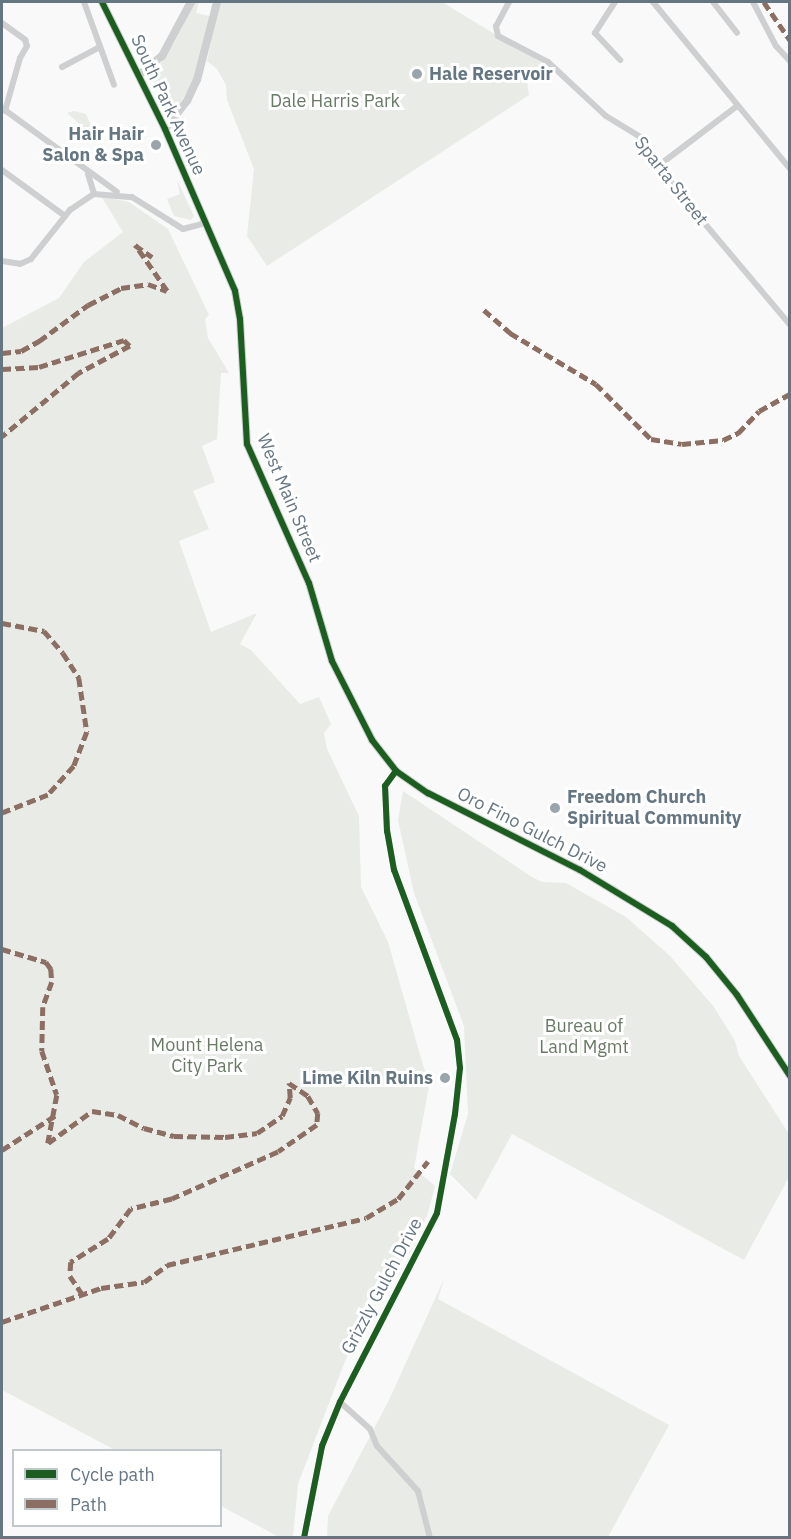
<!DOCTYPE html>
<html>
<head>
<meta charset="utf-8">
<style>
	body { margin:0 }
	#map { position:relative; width:791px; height:1539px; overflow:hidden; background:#f9f9f9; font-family:"IBM Plex Sans",sans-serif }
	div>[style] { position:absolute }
	.green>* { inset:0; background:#e8ebe6 }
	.minor>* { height:6px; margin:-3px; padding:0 3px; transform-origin:3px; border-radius:3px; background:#cecfd0 }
	.tertiary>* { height:8px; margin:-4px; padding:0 4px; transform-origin:4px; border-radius:4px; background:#cecfd0 }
	.quiet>* { height:4.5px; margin-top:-2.25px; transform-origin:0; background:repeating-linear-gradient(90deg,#8d6e63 0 9px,transparent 0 13.5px) }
	.cycleway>* { height:6px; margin:-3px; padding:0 3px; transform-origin:3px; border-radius:3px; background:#1b5e20 }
	.dots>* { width:16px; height:16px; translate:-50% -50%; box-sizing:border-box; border:3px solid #fff; border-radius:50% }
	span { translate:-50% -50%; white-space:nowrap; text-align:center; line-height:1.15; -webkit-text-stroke:6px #fff; paint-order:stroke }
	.poi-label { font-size:18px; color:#657683; font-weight:700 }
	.left { translate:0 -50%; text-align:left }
	.right { translate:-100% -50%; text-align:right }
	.park-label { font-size:18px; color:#687a64 }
	.street-label { font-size:18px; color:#657683 }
	.frame { position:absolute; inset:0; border:3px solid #657683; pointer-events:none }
	.legend { position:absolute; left:12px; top:1449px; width:210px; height:78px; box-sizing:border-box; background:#fff; border:2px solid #c1c8cd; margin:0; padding:8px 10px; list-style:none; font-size:18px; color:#657683 }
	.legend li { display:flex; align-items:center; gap:12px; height:30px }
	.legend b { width:30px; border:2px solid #c1c8cd }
</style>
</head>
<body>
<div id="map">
	<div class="green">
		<div style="clip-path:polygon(194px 2px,199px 2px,196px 13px,213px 17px,195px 79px,171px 117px,151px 77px,175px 42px)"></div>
		<div style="clip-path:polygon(220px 2px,442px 2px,547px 66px,527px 81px,529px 95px,267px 266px,247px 236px,254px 169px,227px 100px,226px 85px,217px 69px,207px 61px)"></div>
		<div style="clip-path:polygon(74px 111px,86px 114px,91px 126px,84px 128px,67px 113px)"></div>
		<div style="clip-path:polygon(177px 180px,194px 216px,191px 220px,174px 216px,167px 199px,180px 194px)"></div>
		<div style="clip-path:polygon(101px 196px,129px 202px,168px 229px,209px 315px,205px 319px,208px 338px,229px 373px,221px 373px,217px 439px,202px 446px,215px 482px,193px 491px,209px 529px,179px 541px,211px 632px,257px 613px,240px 644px,251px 650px,300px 704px,319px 697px,331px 724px,324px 733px,327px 749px,359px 816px,361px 887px,388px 942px,429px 1086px,414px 1168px,435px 1186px,428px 1213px,410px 1253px,371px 1293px,298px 1484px,293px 1537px,279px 1537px,221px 1506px,220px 1450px,115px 1450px,2px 1390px,2px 328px,59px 298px,84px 262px,123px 232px)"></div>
		<div style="clip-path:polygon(403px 791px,532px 877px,542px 882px,566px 883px,626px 917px,670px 956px,714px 1007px,735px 1041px,739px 1056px,789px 1134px,789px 1177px,744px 1260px,512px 1134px,476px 1200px,450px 1174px,468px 1114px,464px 1026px,414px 893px,398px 820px)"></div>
		<div style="clip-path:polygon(444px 1279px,438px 1299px,669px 1425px,608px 1537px,327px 1538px,328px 1516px,389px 1400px)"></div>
	</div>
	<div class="minor">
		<div style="left:84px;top:2px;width:88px;rotate:70.1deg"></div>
		<div style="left:509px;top:2px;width:27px;rotate:118deg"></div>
		<div style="left:496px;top:26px;width:10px;rotate:79deg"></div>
		<div style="left:498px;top:36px;width:56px;rotate:27.5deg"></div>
		<div style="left:548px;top:62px;width:79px;rotate:43deg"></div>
		<div style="left:606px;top:116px;width:42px;rotate:31.4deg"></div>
		<div style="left:642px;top:138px;width:66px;rotate:56.1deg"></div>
		<div style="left:679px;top:193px;width:172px;rotate:49.9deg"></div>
		<div style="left:615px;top:2px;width:37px;rotate:123deg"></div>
		<div style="left:595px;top:33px;width:37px;rotate:47deg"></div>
		<div style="left:653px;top:2px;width:216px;rotate:50.6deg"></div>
		<div style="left:713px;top:2px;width:39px;rotate:52deg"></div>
		<div style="left:753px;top:2px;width:50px;rotate:62.4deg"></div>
		<div style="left:776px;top:46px;width:21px;rotate:47deg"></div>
		<div style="left:2px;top:23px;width:29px;rotate:36deg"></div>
		<div style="left:25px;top:40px;width:6px;rotate:72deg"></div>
		<div style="left:27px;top:46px;width:14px;rotate:120deg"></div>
		<div style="left:20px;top:58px;width:55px;rotate:105.8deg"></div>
		<div style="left:62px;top:67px;width:43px;rotate:-27.8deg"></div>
		<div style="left:2px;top:108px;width:142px;rotate:36.1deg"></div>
		<div style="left:658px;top:166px;width:99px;rotate:-37.2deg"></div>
		<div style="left:2px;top:170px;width:78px;rotate:36.1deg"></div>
		<div style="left:88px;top:174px;width:21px;rotate:73deg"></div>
		<div style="left:2px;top:261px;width:18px;rotate:9deg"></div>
		<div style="left:20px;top:264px;width:12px;rotate:-24deg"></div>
		<div style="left:31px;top:259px;width:63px;rotate:-51.5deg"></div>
		<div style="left:70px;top:210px;width:29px;rotate:-34deg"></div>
		<div style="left:94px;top:194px;width:38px;rotate:5deg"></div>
		<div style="left:132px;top:197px;width:60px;rotate:32.1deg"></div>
		<div style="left:183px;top:229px;width:23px;rotate:-15deg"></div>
		<div style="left:340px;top:1402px;width:40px;rotate:42deg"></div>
		<div style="left:370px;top:1429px;width:18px;rotate:68deg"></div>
		<div style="left:377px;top:1446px;width:61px;rotate:47.7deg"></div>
		<div style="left:418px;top:1491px;width:49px;rotate:75.7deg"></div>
		<div style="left:304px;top:1538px;width:94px;rotate:-78.9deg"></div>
		<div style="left:322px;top:1446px;width:48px;rotate:-67.8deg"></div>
		<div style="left:340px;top:1402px;width:212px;rotate:-62.8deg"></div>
		<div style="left:437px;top:1213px;width:101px;rotate:-79.7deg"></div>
		<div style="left:455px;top:1114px;width:46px;rotate:-83.8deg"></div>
		<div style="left:460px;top:1068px;width:28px;rotate:-96deg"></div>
		<div style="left:457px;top:1040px;width:181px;rotate:-110.3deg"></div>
		<div style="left:394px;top:870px;width:40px;rotate:-100deg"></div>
		<div style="left:387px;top:831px;width:45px;rotate:-92.5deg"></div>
		<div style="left:385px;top:786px;width:19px;rotate:-54deg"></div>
	</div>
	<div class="tertiary">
		<div style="left:102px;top:2px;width:142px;rotate:63.6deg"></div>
		<div style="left:165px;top:129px;width:176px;rotate:66.6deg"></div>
		<div style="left:235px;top:291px;width:28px;rotate:80deg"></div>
		<div style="left:240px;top:319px;width:125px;rotate:86.8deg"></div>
		<div style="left:247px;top:444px;width:152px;rotate:66deg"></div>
		<div style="left:309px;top:583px;width:81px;rotate:73.6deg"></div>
		<div style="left:332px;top:661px;width:89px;rotate:63.1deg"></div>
		<div style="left:372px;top:740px;width:39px;rotate:52deg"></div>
		<div style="left:396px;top:771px;width:39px;rotate:35deg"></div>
		<div style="left:428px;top:793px;width:170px;rotate:26.9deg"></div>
		<div style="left:580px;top:870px;width:108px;rotate:31.3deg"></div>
		<div style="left:672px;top:926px;width:46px;rotate:42.4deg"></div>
		<div style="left:706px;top:957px;width:49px;rotate:50.8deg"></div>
		<div style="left:737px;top:995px;width:97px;rotate:56.8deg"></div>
		<div style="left:139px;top:75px;width:30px;rotate:-40deg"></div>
		<div style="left:162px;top:56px;width:61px;rotate:-61.8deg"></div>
		<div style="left:165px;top:129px;width:36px;rotate:-52deg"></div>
		<div style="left:187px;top:101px;width:23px;rotate:-65deg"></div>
		<div style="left:197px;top:80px;width:81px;rotate:-75.6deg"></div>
	</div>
	<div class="quiet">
		<div style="left:764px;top:2px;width:46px;rotate:55.6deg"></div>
		<div style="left:484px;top:310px;width:35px;rotate:41deg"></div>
		<div style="left:510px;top:333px;width:100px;rotate:30.7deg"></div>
		<div style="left:596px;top:384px;width:78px;rotate:45deg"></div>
		<div style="left:651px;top:439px;width:31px;rotate:9deg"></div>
		<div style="left:682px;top:444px;width:41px;rotate:-5.6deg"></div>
		<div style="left:723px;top:440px;width:17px;rotate:-25deg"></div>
		<div style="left:738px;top:433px;width:30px;rotate:-46deg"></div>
		<div style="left:759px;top:411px;width:35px;rotate:-29deg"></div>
		<div style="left:2px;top:353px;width:19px;rotate:-6deg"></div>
		<div style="left:21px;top:351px;width:21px;rotate:-29deg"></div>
		<div style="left:39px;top:341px;width:61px;rotate:-36.3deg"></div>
		<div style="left:88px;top:305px;width:37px;rotate:-27deg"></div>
		<div style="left:121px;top:288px;width:27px;rotate:-8deg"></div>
		<div style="left:148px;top:284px;width:20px;rotate:20deg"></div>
		<div style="left:167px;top:291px;width:56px;rotate:-124.8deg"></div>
		<div style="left:135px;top:245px;width:21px;rotate:35deg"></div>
		<div style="left:2px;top:369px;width:37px;rotate:-3deg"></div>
		<div style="left:39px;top:367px;width:89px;rotate:-17.6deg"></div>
		<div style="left:124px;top:340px;width:8px;rotate:45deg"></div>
		<div style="left:130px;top:346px;width:58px;rotate:152.1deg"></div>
		<div style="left:79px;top:373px;width:100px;rotate:140.3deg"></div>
		<div style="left:2px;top:623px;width:43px;rotate:10.8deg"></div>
		<div style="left:44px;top:631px;width:29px;rotate:49deg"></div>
		<div style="left:63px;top:653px;width:30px;rotate:57deg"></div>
		<div style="left:79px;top:678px;width:55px;rotate:81.6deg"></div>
		<div style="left:87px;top:732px;width:36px;rotate:111deg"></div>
		<div style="left:74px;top:766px;width:39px;rotate:132deg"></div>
		<div style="left:48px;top:795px;width:49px;rotate:158.6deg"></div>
		<div style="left:2px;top:949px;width:46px;rotate:16.5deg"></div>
		<div style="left:46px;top:962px;width:9px;rotate:54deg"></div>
		<div style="left:51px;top:969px;width:13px;rotate:86deg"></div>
		<div style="left:52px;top:982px;width:27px;rotate:110deg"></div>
		<div style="left:43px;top:1007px;width:44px;rotate:91.3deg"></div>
		<div style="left:42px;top:1051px;width:46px;rotate:71.2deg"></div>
		<div style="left:57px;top:1095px;width:49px;rotate:100.6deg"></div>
		<div style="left:48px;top:1143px;width:54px;rotate:-36deg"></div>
		<div style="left:92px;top:1111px;width:26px;rotate:9deg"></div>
		<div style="left:118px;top:1115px;width:29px;rotate:27deg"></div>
		<div style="left:144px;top:1128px;width:31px;rotate:15deg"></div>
		<div style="left:174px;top:1136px;width:51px;rotate:1.1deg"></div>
		<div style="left:225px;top:1137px;width:32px;rotate:-7deg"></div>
		<div style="left:257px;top:1133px;width:30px;rotate:-34deg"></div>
		<div style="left:282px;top:1116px;width:20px;rotate:-66deg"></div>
		<div style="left:290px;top:1098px;width:15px;rotate:-94deg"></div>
		<div style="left:289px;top:1083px;width:23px;rotate:34deg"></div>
		<div style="left:308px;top:1096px;width:20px;rotate:60deg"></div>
		<div style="left:318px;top:1113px;width:12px;rotate:95deg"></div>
		<div style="left:317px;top:1125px;width:47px;rotate:145.3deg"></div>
		<div style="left:278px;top:1152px;width:116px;rotate:156.1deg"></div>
		<div style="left:172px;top:1199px;width:42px;rotate:166.3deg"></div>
		<div style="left:131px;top:1209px;width:38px;rotate:127deg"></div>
		<div style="left:108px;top:1239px;width:44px;rotate:148.1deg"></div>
		<div style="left:71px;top:1262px;width:14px;rotate:94deg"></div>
		<div style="left:70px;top:1276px;width:23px;rotate:56deg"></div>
		<div style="left:2px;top:1150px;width:64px;rotate:-32.9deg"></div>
		<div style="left:2px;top:1322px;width:105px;rotate:-19deg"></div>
		<div style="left:101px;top:1288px;width:43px;rotate:-7.9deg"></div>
		<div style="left:144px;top:1282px;width:29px;rotate:-36deg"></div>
		<div style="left:167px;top:1265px;width:204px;rotate:-13.3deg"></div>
		<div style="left:366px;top:1218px;width:37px;rotate:-31deg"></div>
		<div style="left:398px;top:1199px;width:48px;rotate:-51.7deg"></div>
	</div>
	<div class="cycleway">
		<div style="left:102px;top:2px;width:142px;rotate:63.6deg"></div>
		<div style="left:165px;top:129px;width:176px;rotate:66.6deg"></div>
		<div style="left:235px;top:291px;width:28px;rotate:80deg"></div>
		<div style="left:240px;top:319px;width:125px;rotate:86.8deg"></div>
		<div style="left:247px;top:444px;width:152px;rotate:66deg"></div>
		<div style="left:309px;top:583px;width:81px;rotate:73.6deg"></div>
		<div style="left:332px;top:661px;width:89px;rotate:63.1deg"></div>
		<div style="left:372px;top:740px;width:39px;rotate:52deg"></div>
		<div style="left:396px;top:771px;width:39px;rotate:35deg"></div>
		<div style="left:428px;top:793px;width:170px;rotate:26.9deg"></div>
		<div style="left:580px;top:870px;width:108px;rotate:31.3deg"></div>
		<div style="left:672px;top:926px;width:46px;rotate:42.4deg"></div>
		<div style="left:706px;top:957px;width:49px;rotate:50.8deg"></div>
		<div style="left:737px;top:995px;width:97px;rotate:56.8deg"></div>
		<div style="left:304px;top:1538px;width:94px;rotate:-78.9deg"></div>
		<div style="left:322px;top:1446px;width:48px;rotate:-67.8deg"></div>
		<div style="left:340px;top:1402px;width:212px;rotate:-62.8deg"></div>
		<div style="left:437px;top:1213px;width:101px;rotate:-79.7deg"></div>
		<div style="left:455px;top:1114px;width:46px;rotate:-83.8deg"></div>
		<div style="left:460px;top:1068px;width:28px;rotate:-96deg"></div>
		<div style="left:457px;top:1040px;width:181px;rotate:-110.3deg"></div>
		<div style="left:394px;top:870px;width:40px;rotate:-100deg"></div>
		<div style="left:387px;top:831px;width:45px;rotate:-92.5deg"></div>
		<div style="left:385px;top:786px;width:19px;rotate:-54deg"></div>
	</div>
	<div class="dots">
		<div style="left:417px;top:74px;background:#99a4ac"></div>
		<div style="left:156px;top:145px;background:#99a4ac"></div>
		<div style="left:555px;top:808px;background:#99a4ac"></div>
		<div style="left:445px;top:1078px;background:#99a4ac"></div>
	</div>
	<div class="poi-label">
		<span class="left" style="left:429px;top:74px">Hale Reservoir</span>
		<span class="right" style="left:144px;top:145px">Hair Hair<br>Salon &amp; Spa</span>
		<span class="left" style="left:567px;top:808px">Freedom Church<br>Spiritual Community</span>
		<span class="right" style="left:433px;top:1078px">Lime Kiln Ruins</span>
	</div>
	<div class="park-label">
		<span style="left:335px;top:101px">Dale Harris Park</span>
		<span style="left:584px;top:1037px">Bureau of<br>Land Mgmt</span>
		<span style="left:207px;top:1056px">Mount Helena<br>City Park</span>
	</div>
	<div class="street-label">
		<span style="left:168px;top:105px;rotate:65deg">South Park Avenue</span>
		<span style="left:671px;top:181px;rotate:52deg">Sparta Street</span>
		<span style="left:289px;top:498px;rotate:67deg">West Main Street</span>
		<span style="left:532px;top:830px;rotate:27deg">Oro Fino Gulch Drive</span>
		<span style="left:382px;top:1286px;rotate:-62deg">Grizzly Gulch Drive</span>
	</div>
	<div class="frame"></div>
	<ul class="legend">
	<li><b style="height:8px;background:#1b5e20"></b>Cycle path</li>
	<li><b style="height:8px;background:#8d6e63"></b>Path</li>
	</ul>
</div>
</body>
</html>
